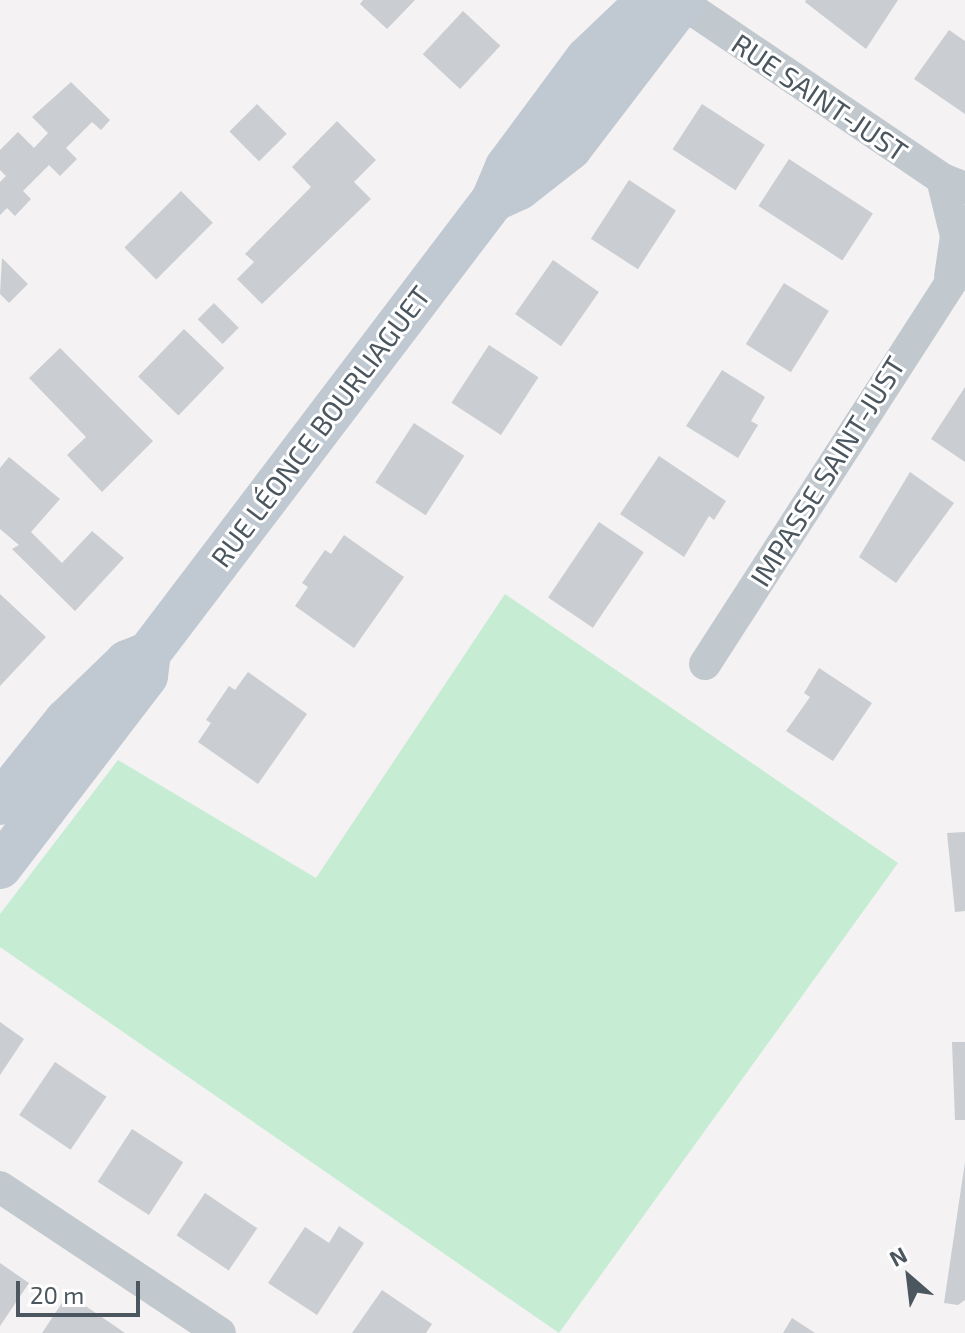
<!DOCTYPE html>
<html>
<head>
<meta charset="utf-8">
<style>
	body { margin:0 }
	#map { position:relative; width:965px; height:1333px; overflow:hidden; background:#f4f2f2; font-family:"Exo 2",sans-serif }
	div>[style] { position:absolute }
	.green>* { inset:0; background:#c6edd4 }
	.building>* { inset:0; background:#cacdd1; transform-origin:0 0 }
	.street>* { height:32px; margin:-16px; padding:0 16px; transform-origin:16px; border-radius:16px; background:#c1c9cf }
	.secondary>* { height:44px; margin:-22px; padding:0 22px; transform-origin:22px; border-radius:22px; background:#c0c9d2 }
	span { translate:-50% -50%; white-space:nowrap; text-align:center; line-height:1.15; -webkit-text-stroke:6px #fff; paint-order:stroke }
	.street-label { font-size:28px; color:#4b565e }
	.north { position:absolute; left:869px; top:1237px; width:80px; height:80px; -webkit-text-stroke:6px #fff; paint-order:stroke; rotate:332deg; font-size:22px; font-weight:700; line-height:32px; text-align:center; color:#4b565e }
	.north::after { content:''; display:block; margin:auto; width:28px; height:36px; background:#4b565e; clip-path:polygon(50% 0,100% 100%,50% 72%,0 100%) }
	.scale { position:absolute; left:16px; top:1281px; width:124px; height:36px; box-sizing:border-box; border:4px solid #4b565e; border-top:0; padding-left:10px; font-size:24px; line-height:28px; white-space:nowrap; color:#4b565e; -webkit-text-stroke:6px #fff; paint-order:stroke }
</style>
</head>
<body>
<div id="map">
	<div class="green">
		<div style="clip-path:polygon(505px 594px,898px 863px,559px 1333px,0 947px,0 914px,118px 760px,316px 878px)"></div>
	</div>
	<div class="building">
		<div style="clip-path:polygon(363px 0,415px 0,387px 29px,360px 4px)"></div>
		<div style="clip-path:polygon(898px 0,866px 49px,805px 2px,806px 0)"></div>
		<div style="left:463px;top:11px;width:51px;height:59px;rotate:43deg"></div>
		<div style="clip-path:polygon(949px 30px,965px 41px,965px 114px,914px 79px)"></div>
		<div style="clip-path:polygon(71px 82px,110px 120px,101px 130px,92px 122px,66px 148px,77px 159px,60px 176px,49px 165px,23px 191px,31px 199px,15px 216px,7px 208px,0 215px,0 182px,6px 176px,0 170px,0 150px,18px 132px,34px 148px,48px 133px,32px 117px)"></div>
		<div style="left:257px;top:104px;width:42px;height:39px;rotate:45deg"></div>
		<div style="left:702px;top:104px;width:75px;height:54px;rotate:33deg"></div>
		<div style="clip-path:polygon(337px 121px,376px 160px,354px 182px,371px 199px,262px 304px,237px 279px,254px 262px,245px 254px,311px 187px,292px 167px)"></div>
		<div style="left:789px;top:159px;width:100px;height:56px;rotate:33deg"></div>
		<div style="left:629px;top:180px;width:56px;height:70px;rotate:33deg"></div>
		<div style="left:181px;top:191px;width:45px;height:80px;rotate:45deg"></div>
		<div style="clip-path:polygon(2px 258px,28px 284px,9px 303px,0 294px)"></div>
		<div style="left:553px;top:260px;width:56px;height:66px;rotate:35deg"></div>
		<div style="left:784px;top:283px;width:53px;height:72px;rotate:32deg"></div>
		<div style="left:214px;top:303px;width:35px;height:23px;rotate:45deg"></div>
		<div style="left:184px;top:329px;width:56px;height:66px;rotate:44deg"></div>
		<div style="left:489px;top:345px;width:59px;height:69px;rotate:33deg"></div>
		<div style="clip-path:polygon(60px 348px,153px 441px,102px 492px,67px 455px,86px 437px,29px 378px)"></div>
		<div style="clip-path:polygon(722px 370px,765px 397px,751px 421px,758px 425px,738px 458px,686px 426px)"></div>
		<div style="clip-path:polygon(965px 387px,965px 462px,931px 439px)"></div>
		<div style="left:414px;top:423px;width:60px;height:71px;rotate:33deg"></div>
		<div style="clip-path:polygon(659px 456px,726px 501px,714px 520px,709px 516px,684px 557px,620px 514px)"></div>
		<div style="clip-path:polygon(9px 457px,60px 499px,31px 532px,62px 563px,92px 531px,124px 558px,75px 611px,12px 549px,19px 545px,0 529px,0 468px)"></div>
		<div style="clip-path:polygon(910px 472px,954px 503px,896px 583px,859px 557px)"></div>
		<div style="left:599px;top:522px;width:54px;height:91px;rotate:34deg"></div>
		<div style="clip-path:polygon(344px 535px,404px 577px,354px 648px,295px 606px,308px 587px,302px 583px,325px 550px,331px 554px)"></div>
		<div style="clip-path:polygon(0 594px,46px 637px,0 686px)"></div>
		<div style="clip-path:polygon(819px 668px,872px 703px,833px 761px,786px 731px,810px 697px,804px 693px)"></div>
		<div style="clip-path:polygon(248px 672px,307px 714px,258px 784px,198px 742px,211px 723px,206px 720px,229px 686px,235px 690px)"></div>
		<div style="clip-path:polygon(965px 832px,965px 911px,955px 912px,947px 833px)"></div>
		<div style="clip-path:polygon(0 1022px,24px 1039px,0 1075px)"></div>
		<div style="clip-path:polygon(952px 1042px,965px 1042px,965px 1120px,955px 1120px)"></div>
		<div style="left:55px;top:1062px;width:62px;height:64px;rotate:34deg"></div>
		<div style="left:132px;top:1129px;width:61px;height:63px;rotate:33deg"></div>
		<div style="clip-path:polygon(965px 1162px,965px 1300px,958px 1305px,944px 1303px)"></div>
		<div style="left:205px;top:1193px;width:63px;height:51px;rotate:34deg"></div>
		<div style="clip-path:polygon(339px 1226px,364px 1243px,317px 1315px,268px 1283px,305px 1227px,329px 1243px)"></div>
		<div style="clip-path:polygon(0 1263px,29px 1283px,0 1326px)"></div>
		<div style="clip-path:polygon(382px 1290px,432px 1324px,426px 1333px,352px 1333px)"></div>
		<div style="clip-path:polygon(68px 1294px,125px 1333px,42px 1333px)"></div>
		<div style="clip-path:polygon(792px 1318px,815px 1333px,783px 1333px)"></div>
	</div>
	<div class="street">
		<div style="left:678px;top:0;width:319px;rotate:34.1deg"></div>
		<div style="left:942px;top:179px;width:25px;rotate:21deg"></div>
		<div style="left:942px;top:179px;width:59px;rotate:76.2deg"></div>
		<div style="left:956px;top:236px;width:41px;rotate:98.3deg"></div>
		<div style="left:705px;top:664px;width:480px;rotate:-57.2deg"></div>
		<div style="left:0;top:1187px;width:264px;rotate:33.6deg"></div>
	</div>
	<div class="secondary">
		<div style="left:493px;top:200px;width:29px;rotate:-25deg"></div>
		<div style="left:519px;top:188px;width:65px;rotate:-38.1deg"></div>
		<div style="left:570px;top:148px;width:186px;rotate:-52.6deg"></div>
		<div style="left:0;top:803px;width:105px;rotate:-51.2deg"></div>
		<div style="left:66px;top:721px;width:85px;rotate:-44deg"></div>
		<div style="left:127px;top:662px;width:17px;rotate:-21deg"></div>
		<div style="left:0;top:867px;width:240px;rotate:-52.6deg"></div>
		<div style="left:146px;top:676px;width:23px;rotate:-83deg"></div>
		<div style="left:149px;top:653px;width:569px;rotate:-52.79deg"></div>
		<div style="left:493px;top:200px;width:36px;rotate:-67deg"></div>
		<div style="left:507px;top:167px;width:134px;rotate:-53.5deg"></div>
		<div style="left:587px;top:59px;width:86px;rotate:-43.6deg"></div>
	</div>
	<div class="street-label">
		<span style="left:820px;top:97px;rotate:34deg">RUE SAINT-JUST</span>
		<span style="left:320px;top:426px;rotate:-53deg">RUE LÉONCE BOURLIAGUET</span>
		<span style="left:827px;top:471px;rotate:-58deg">IMPASSE SAINT-JUST</span>
	</div>
	<div class="north">N</div>
	<div class="scale">20 m</div>
</div>
</body>
</html>
